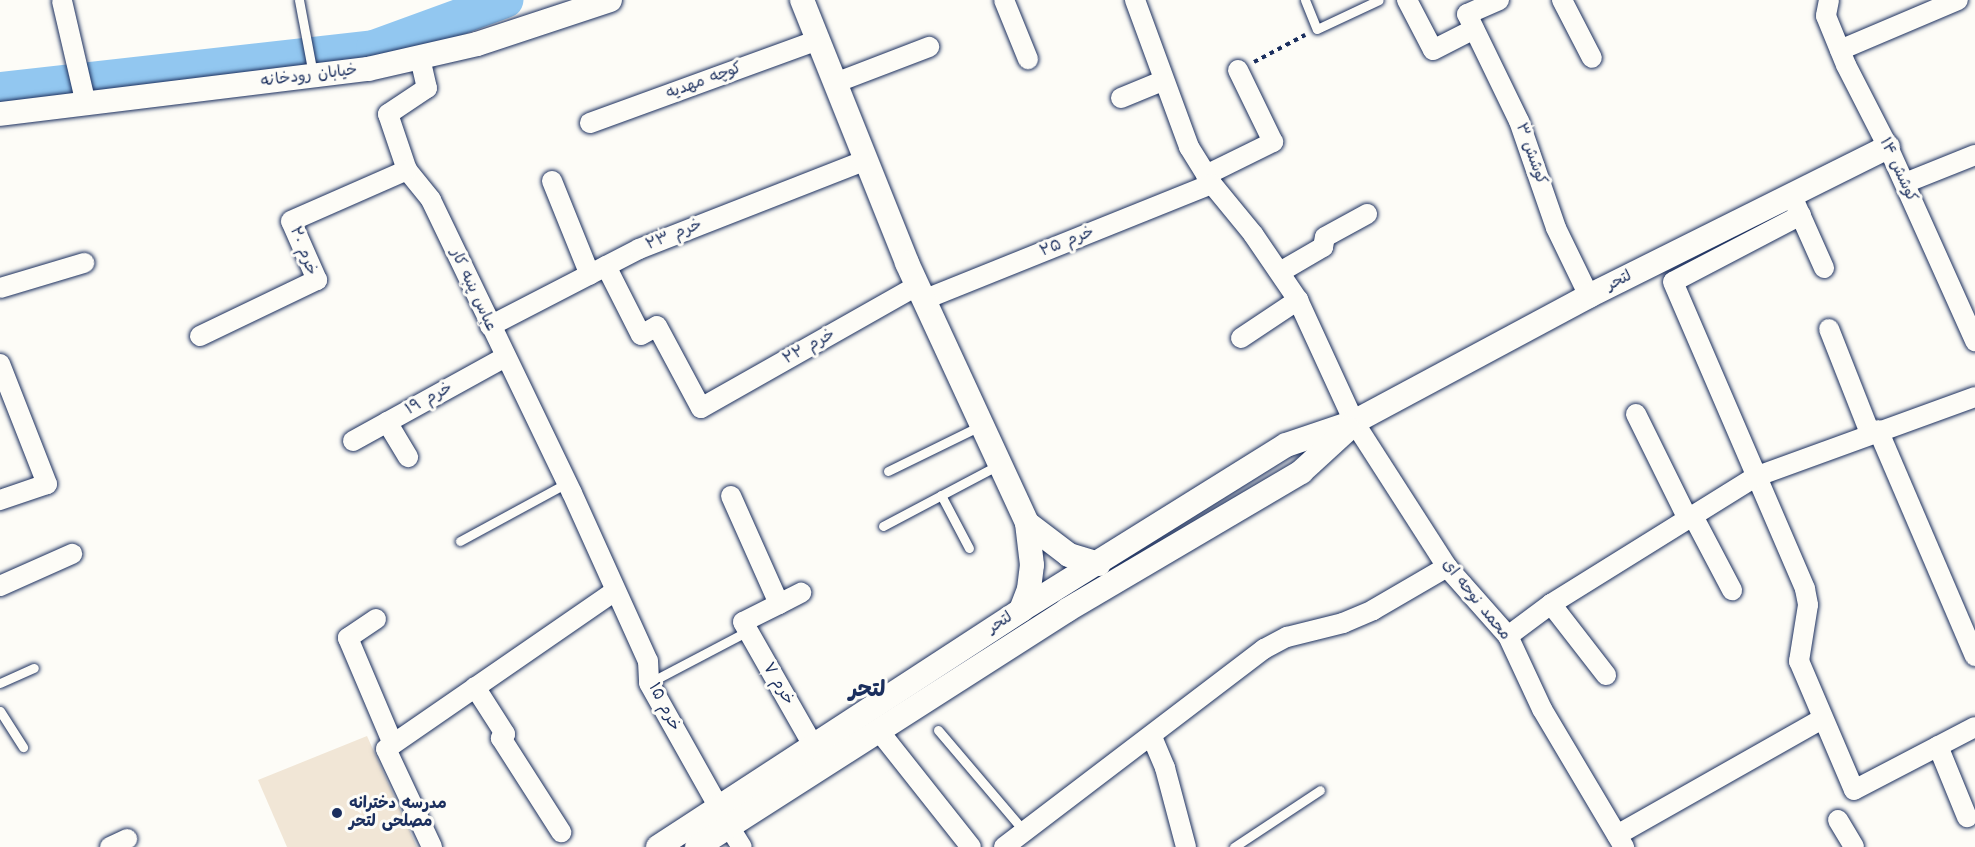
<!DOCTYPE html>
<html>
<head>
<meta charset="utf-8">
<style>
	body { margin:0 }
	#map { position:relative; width:1975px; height:847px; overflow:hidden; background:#fdfcf7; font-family:Kalam,"Playpen Sans Arabic",sans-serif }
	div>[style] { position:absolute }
	.built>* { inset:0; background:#f1e6d6 }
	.river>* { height:36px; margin:-18px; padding:0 18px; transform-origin:18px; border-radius:18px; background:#92c7f0 }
	.path>* { height:4px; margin-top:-2px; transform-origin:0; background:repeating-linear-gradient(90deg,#1b2f5e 0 4.5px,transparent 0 9px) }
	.roads { filter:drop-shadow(0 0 2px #1b2f5e) drop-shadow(0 0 2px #1b2f5e) }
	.service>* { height:9px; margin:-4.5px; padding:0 4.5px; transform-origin:4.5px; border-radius:4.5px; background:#fdfcf7 }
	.minor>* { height:20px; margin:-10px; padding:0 10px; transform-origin:10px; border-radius:10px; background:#fdfcf7 }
	.tertiary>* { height:24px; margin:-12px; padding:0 12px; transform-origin:12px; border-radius:12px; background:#fdfcf7 }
	.dots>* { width:16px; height:16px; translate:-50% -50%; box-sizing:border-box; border:3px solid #fdfcf7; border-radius:50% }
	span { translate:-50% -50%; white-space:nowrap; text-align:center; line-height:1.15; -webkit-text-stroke:6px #fdfcf7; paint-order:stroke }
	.street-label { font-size:16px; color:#1b2f5e }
	.poi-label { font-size:16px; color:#1b2f5e; font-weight:700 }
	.left { translate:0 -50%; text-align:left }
	.district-label { font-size:22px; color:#1b2f5e; font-weight:700 }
</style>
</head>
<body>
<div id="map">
	<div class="built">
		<div style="clip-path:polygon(367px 736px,417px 847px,287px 847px,258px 780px)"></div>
	</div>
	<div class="river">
		<div style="left:0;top:90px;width:376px;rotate:-6.4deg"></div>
		<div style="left:374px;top:48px;width:140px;rotate:-20.1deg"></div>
	</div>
	<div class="path">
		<div style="left:1254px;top:62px;width:58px;rotate:-27.9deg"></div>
	</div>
	<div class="roads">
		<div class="service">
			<div style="left:299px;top:0;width:75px;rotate:79.3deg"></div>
			<div style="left:1305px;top:0;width:31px;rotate:68deg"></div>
			<div style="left:1317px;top:29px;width:68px;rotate:-25.1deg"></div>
			<div style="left:888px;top:471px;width:102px;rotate:-26.1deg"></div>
			<div style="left:941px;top:495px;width:60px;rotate:62.2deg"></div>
			<div style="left:883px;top:526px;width:130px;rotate:-27.9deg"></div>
			<div style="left:460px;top:541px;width:122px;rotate:-28.5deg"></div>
			<div style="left:0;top:683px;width:37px;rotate:-24deg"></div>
			<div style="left:649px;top:683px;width:112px;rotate:-27.7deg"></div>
			<div style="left:0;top:711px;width:43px;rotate:57.4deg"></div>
			<div style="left:938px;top:730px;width:133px;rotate:49.6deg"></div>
			<div style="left:1234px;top:847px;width:103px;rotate:-33.5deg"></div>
		</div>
		<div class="minor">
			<div style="left:1004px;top:0;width:64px;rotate:67.9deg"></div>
			<div style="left:1135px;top:0;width:157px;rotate:69.8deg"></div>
			<div style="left:1189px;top:147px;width:44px;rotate:58.1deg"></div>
			<div style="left:1212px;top:184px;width:65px;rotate:50.6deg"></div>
			<div style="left:1253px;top:234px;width:80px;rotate:55.7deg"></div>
			<div style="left:1298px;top:300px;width:134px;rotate:65.3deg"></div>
			<div style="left:1354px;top:422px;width:172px;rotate:57.3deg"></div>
			<div style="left:1447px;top:567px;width:92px;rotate:48.5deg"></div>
			<div style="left:1508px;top:636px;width:81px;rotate:65deg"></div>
			<div style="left:1542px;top:709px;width:161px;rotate:59.3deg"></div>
			<div style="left:1407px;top:0;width:56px;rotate:62.5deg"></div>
			<div style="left:1433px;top:50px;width:46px;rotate:-27.1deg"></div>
			<div style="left:1499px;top:0;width:35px;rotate:156deg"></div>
			<div style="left:1467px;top:14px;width:119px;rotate:64.1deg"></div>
			<div style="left:1519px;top:121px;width:113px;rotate:70.9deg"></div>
			<div style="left:1556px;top:228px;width:76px;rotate:64.1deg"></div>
			<div style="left:1562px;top:0;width:65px;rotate:62.7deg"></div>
			<div style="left:1829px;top:0;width:16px;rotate:101deg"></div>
			<div style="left:1826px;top:16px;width:53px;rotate:67.8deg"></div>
			<div style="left:1846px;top:65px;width:92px;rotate:62.9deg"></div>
			<div style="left:1888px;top:147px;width:213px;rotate:65.8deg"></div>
			<div style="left:62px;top:1px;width:106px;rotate:76.9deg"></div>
			<div style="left:1840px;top:50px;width:128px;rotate:-23deg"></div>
			<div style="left:420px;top:58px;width:31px;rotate:77deg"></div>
			<div style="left:427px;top:88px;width:47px;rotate:146.3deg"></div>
			<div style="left:388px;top:114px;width:59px;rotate:71.3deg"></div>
			<div style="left:407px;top:170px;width:38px;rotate:51deg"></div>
			<div style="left:431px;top:200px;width:325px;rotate:64.3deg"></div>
			<div style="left:572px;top:493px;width:184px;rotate:65.7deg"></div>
			<div style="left:648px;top:661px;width:22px;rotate:87deg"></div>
			<div style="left:649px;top:683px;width:141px;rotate:60.7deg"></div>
			<div style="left:835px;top:83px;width:101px;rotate:-21deg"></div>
			<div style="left:1121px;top:98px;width:44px;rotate:-22.5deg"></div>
			<div style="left:590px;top:123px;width:243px;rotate:-20deg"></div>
			<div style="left:1206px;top:175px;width:75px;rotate:-26.2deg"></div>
			<div style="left:1273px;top:142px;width:80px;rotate:-115.9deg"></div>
			<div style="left:552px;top:181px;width:101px;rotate:68deg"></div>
			<div style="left:1905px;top:183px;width:75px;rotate:-21.8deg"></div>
			<div style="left:1796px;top:205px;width:69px;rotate:66deg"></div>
			<div style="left:1801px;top:215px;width:144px;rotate:152.4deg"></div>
			<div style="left:1673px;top:282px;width:334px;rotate:66.7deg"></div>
			<div style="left:1805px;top:589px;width:16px;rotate:79deg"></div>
			<div style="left:1808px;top:605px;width:57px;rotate:99.1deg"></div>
			<div style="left:1799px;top:661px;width:140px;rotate:66.9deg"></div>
			<div style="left:1854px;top:790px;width:136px;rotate:-27.5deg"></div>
			<div style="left:606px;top:266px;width:77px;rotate:63.1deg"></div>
			<div style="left:641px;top:335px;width:18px;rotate:-29deg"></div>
			<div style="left:657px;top:326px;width:93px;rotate:61.8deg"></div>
			<div style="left:701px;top:408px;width:248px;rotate:-29.5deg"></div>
			<div style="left:1280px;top:272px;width:50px;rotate:-30.2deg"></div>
			<div style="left:1323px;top:247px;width:10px;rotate:-79deg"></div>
			<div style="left:1325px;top:237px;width:48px;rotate:-28.7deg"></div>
			<div style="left:0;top:288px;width:88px;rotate:-16.6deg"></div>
			<div style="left:923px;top:300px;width:311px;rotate:-21.9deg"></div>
			<div style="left:490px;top:326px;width:168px;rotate:-27.3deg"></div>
			<div style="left:639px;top:249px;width:244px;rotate:-21.4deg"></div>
			<div style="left:1829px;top:329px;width:112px;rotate:68.5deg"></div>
			<div style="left:200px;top:336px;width:130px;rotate:-25.6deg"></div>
			<div style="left:317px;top:280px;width:64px;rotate:-113.8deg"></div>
			<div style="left:291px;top:221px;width:127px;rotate:-23.7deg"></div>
			<div style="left:1241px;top:338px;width:69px;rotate:-33.7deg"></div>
			<div style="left:0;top:364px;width:129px;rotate:68.6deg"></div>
			<div style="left:47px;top:484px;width:50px;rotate:161.2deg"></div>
			<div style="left:1636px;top:414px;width:117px;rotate:63.7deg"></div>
			<div style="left:387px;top:422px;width:41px;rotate:59deg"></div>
			<div style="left:1878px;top:430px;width:246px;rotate:66.8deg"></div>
			<div style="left:353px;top:441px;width:174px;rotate:-28.9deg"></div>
			<div style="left:731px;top:496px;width:118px;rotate:66deg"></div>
			<div style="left:779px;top:604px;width:40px;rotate:153.4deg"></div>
			<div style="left:743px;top:622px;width:142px;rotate:60.4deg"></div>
			<div style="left:1693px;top:516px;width:84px;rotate:62.2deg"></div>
			<div style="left:0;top:586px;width:79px;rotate:-24deg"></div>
			<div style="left:779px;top:604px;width:25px;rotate:-27deg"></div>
			<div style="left:1551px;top:604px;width:90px;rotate:52.2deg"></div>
			<div style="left:376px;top:619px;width:34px;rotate:146deg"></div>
			<div style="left:348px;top:638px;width:115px;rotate:67deg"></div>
			<div style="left:1508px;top:636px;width:54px;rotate:-36.7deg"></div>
			<div style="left:1551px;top:604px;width:240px;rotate:-31.9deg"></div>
			<div style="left:1755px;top:477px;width:234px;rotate:-20deg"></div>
			<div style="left:475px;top:687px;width:56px;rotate:57.4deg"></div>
			<div style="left:505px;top:734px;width:6px;rotate:135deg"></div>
			<div style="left:501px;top:738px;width:112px;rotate:57.4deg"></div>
			<div style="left:879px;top:731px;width:148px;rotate:51.6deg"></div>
			<div style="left:1152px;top:737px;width:34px;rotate:67deg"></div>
			<div style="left:1165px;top:768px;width:82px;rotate:75.1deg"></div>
			<div style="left:1938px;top:746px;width:77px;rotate:67.8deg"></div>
			<div style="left:1838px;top:820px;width:31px;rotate:59deg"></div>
			<div style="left:728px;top:825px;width:26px;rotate:58deg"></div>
			<div style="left:1617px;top:835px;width:236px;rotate:-29.5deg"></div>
			<div style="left:110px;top:847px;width:19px;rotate:-25deg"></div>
			<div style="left:432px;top:847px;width:108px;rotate:-115.1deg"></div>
			<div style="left:386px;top:749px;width:278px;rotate:-34.6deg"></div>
			<div style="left:1004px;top:847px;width:327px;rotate:-37.3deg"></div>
			<div style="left:1264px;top:649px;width:26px;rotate:-28deg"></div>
			<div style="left:1287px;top:637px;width:58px;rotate:-14deg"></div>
			<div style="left:1343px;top:623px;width:33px;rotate:-23deg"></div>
			<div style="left:1373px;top:610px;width:86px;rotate:-30.2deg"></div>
		</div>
		<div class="tertiary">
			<div style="left:802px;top:0;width:283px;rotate:68.2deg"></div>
			<div style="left:907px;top:263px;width:286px;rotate:65.2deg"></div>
			<div style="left:1027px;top:523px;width:53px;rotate:37.3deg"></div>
			<div style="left:1069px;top:555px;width:31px;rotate:17deg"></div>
			<div style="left:0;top:114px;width:371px;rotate:-7deg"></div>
			<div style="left:368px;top:69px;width:112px;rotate:-12.9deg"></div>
			<div style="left:477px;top:44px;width:140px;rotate:-18.3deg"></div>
			<div style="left:1021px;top:610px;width:22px;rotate:-69deg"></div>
			<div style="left:1029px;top:589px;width:24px;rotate:-83deg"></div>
			<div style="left:1032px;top:565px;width:42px;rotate:-96.8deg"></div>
			<div style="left:658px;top:847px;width:434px;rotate:-33.1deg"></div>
			<div style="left:1021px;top:610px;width:312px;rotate:-31.9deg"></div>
			<div style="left:1286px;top:445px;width:72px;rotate:-18.7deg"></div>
			<div style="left:1354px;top:422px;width:267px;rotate:-28.2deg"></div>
			<div style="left:1589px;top:296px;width:334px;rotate:-26.5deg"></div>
			<div style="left:697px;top:847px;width:439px;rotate:-32.6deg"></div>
			<div style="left:1067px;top:610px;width:272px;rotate:-30.5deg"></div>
			<div style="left:1301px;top:472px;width:64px;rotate:-42.5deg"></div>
		</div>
	</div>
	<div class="dots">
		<div style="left:337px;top:813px;background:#1b2f5e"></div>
	</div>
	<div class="street-label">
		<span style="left:309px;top:76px;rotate:-7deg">خیابان رودخانه</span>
		<span style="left:704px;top:81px;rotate:-20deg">کوچه مهدیه</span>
		<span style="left:1531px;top:154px;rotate:70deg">کوشش ۳</span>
		<span style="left:1898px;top:170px;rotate:65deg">کوشش ۱۴</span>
		<span style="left:674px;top:235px;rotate:-22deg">خرم ۲۳</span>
		<span style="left:1067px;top:242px;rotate:-22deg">خرم ۲۵</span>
		<span style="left:303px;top:251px;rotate:69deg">خرم ۲۰</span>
		<span style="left:1619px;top:281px;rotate:-27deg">لتحر</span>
		<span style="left:473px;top:290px;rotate:65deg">عباس پنبه کار</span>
		<span style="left:809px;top:347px;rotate:-29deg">خرم ۲۲</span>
		<span style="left:429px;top:399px;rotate:-29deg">خرم ۱۹</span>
		<span style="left:1476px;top:600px;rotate:51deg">محمد نوحه ای</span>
		<span style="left:1000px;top:623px;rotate:-33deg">لتحر</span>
		<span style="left:778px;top:684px;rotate:60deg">خرم ۷</span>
		<span style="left:664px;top:707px;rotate:63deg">خرم ۱۵</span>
	</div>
	<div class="poi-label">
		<span class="left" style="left:349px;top:813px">مدرسه دخترانه<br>مصلحی لتحر</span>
	</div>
	<div class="district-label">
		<span style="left:867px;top:691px">لتحر</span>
	</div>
</div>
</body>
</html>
